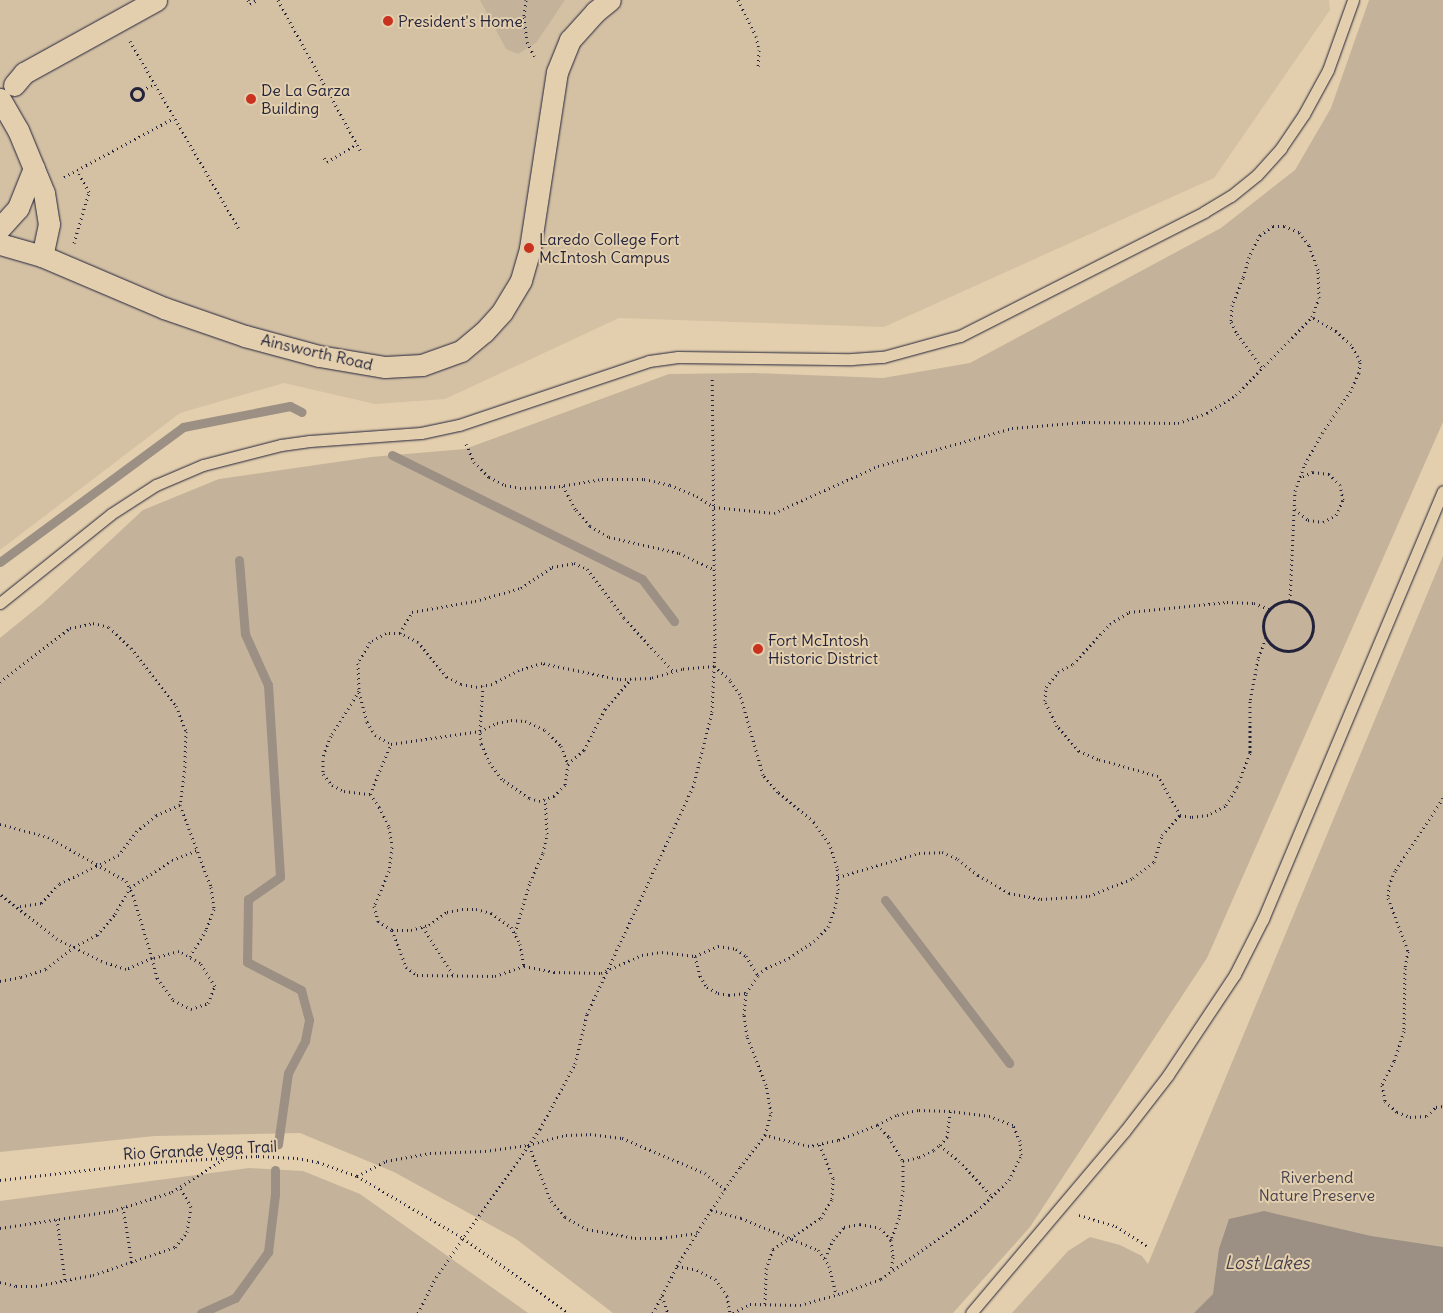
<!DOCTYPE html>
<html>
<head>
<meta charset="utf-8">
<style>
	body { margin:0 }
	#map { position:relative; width:1443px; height:1313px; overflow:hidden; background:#e3cfad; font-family:Delius,sans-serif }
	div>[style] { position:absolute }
	.built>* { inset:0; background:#d4c1a4 }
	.green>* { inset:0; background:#c4b39a }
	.water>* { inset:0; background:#9c8f83 }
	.stream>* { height:9px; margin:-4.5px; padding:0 4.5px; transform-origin:4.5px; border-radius:4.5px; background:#9c8f83 }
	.path>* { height:3px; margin-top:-1.5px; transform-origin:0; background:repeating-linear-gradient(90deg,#22223b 0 1px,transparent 0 5px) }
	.path>.ring { margin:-1.5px; padding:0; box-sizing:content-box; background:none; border:3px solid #22223b; border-radius:50% }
	.roads { filter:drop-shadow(0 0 1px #22223b) drop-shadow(0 0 1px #22223b) }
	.lane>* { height:11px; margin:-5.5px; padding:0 5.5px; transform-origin:5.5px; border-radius:5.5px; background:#e3cfad }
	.street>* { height:21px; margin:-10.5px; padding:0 10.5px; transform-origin:10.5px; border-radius:10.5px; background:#e3cfad }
	.dots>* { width:14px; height:14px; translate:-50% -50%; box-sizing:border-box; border:2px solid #e3cfad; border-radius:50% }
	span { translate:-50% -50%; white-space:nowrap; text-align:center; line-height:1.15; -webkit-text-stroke:4px #e3cfad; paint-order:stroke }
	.poi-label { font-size:16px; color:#22223b }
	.left { translate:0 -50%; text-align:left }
	.street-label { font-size:16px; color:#22223b }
	.park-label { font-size:16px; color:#423f4e }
	.water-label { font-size:18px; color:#403d4d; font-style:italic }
</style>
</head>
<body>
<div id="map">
	<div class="built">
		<div style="clip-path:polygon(0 0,1329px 0,1330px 10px,1214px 178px,884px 327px,619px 318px,445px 399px,375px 404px,284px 383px,180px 413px,0 550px)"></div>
	</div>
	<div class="green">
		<div style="clip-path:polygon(480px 0,565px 0,536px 43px,518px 54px,506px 49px)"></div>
		<div style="clip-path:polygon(1369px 0,1443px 0,1443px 422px,1207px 958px,1030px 1227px,953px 1313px,613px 1313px,516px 1239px,394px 1172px,300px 1133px,155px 1136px,0 1152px,0 638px,43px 603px,143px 510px,219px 479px,371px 457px,465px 449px,669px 374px,754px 373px,883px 378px,970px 363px,1221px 228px,1295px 170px,1331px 108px)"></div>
		<div style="clip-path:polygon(1443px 556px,1443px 1313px,1012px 1313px,1068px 1251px,1090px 1237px,1120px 1245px,1142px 1256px,1148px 1264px)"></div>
		<div style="clip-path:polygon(249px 1168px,303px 1171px,360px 1194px,528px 1313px,0 1313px,0 1201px)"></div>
	</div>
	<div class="water">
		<div style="clip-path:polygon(1264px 1211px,1371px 1236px,1443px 1247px,1443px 1313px,1194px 1313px,1213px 1294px,1219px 1249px,1229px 1219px)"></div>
	</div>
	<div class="stream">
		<div style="left:392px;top:455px;width:279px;rotate:26.4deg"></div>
		<div style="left:642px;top:579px;width:53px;rotate:52.7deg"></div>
		<div style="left:239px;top:560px;width:74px;rotate:85.4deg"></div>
		<div style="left:245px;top:634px;width:56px;rotate:65.7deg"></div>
		<div style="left:268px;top:685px;width:192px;rotate:86.4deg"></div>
		<div style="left:280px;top:877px;width:39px;rotate:145deg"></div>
		<div style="left:248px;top:899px;width:63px;rotate:90.9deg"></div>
		<div style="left:247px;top:962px;width:61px;rotate:27.4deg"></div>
		<div style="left:301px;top:990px;width:31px;rotate:75deg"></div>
		<div style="left:309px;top:1020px;width:21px;rotate:101deg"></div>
		<div style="left:305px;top:1041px;width:36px;rotate:118deg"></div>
		<div style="left:288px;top:1073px;width:72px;rotate:98deg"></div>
		<div style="left:0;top:562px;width:227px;rotate:-36.4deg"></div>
		<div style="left:183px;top:427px;width:109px;rotate:-11.1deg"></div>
		<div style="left:290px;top:406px;width:13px;rotate:27deg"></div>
		<div style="left:885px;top:900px;width:205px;rotate:52.7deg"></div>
		<div style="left:201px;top:1313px;width:37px;rotate:-24deg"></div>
		<div style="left:235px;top:1298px;width:57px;rotate:-54.3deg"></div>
		<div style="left:268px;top:1252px;width:58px;rotate:-83.1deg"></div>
		<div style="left:275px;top:1194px;width:24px;rotate:-90deg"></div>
	</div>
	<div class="path">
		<div style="left:248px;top:0;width:4px;rotate:63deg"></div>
		<div style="left:250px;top:4px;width:8px;rotate:-30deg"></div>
		<div style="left:278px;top:0;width:171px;rotate:61.3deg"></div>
		<div style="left:526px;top:0;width:17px;rotate:97deg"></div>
		<div style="left:524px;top:17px;width:25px;rotate:83deg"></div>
		<div style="left:527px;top:42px;width:16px;rotate:63deg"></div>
		<div style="left:738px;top:0;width:40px;rotate:63.4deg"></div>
		<div style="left:756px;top:36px;width:14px;rotate:78deg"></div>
		<div style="left:759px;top:50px;width:17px;rotate:93deg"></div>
		<div style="left:130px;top:41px;width:217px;rotate:59.9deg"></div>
		<div class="ring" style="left:131px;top:88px;width:9px;height:9px"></div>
		<div style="left:142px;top:90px;width:14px;rotate:-25deg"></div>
		<div style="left:324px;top:158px;width:5px;rotate:53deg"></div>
		<div style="left:327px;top:162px;width:35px;rotate:-31deg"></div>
		<div style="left:64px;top:177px;width:125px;rotate:-28.2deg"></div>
		<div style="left:74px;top:243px;width:53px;rotate:-73.6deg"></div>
		<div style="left:89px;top:192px;width:25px;rotate:-119deg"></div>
		<div style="left:466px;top:444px;width:20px;rotate:66deg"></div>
		<div style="left:474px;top:462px;width:21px;rotate:45deg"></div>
		<div style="left:489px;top:477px;width:18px;rotate:27deg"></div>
		<div style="left:505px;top:485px;width:15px;rotate:11deg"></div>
		<div style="left:520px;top:488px;width:34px;rotate:-2deg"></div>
		<div style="left:554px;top:487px;width:49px;rotate:-9.5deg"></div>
		<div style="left:602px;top:479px;width:42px"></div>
		<div style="left:644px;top:479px;width:27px;rotate:13deg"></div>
		<div style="left:670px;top:485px;width:29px;rotate:22deg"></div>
		<div style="left:697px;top:496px;width:20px;rotate:33deg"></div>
		<div style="left:714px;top:507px;width:60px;rotate:5.7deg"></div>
		<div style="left:774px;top:513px;width:114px;rotate:-24.3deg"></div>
		<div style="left:878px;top:466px;width:139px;rotate:-15.8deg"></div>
		<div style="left:1012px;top:428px;width:72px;rotate:-4.8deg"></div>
		<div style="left:1084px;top:422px;width:94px;rotate:0.6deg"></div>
		<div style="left:1178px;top:423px;width:31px;rotate:-19deg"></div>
		<div style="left:1207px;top:413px;width:34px;rotate:-32deg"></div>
		<div style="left:1236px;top:395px;width:109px;rotate:-45.7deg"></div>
		<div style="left:1312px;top:317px;width:20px;rotate:-70deg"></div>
		<div style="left:1319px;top:298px;width:28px;rotate:-92deg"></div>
		<div style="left:1318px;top:270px;width:27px;rotate:-110deg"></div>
		<div style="left:1309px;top:245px;width:16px;rotate:-128deg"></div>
		<div style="left:1299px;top:232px;width:16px;rotate:-158deg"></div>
		<div style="left:1284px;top:226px;width:11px;rotate:180deg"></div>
		<div style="left:1273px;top:226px;width:16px;rotate:145deg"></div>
		<div style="left:1260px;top:235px;width:25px;rotate:117deg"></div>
		<div style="left:1249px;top:257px;width:22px;rotate:106deg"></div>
		<div style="left:1243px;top:278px;width:29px;rotate:112deg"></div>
		<div style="left:1232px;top:305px;width:17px;rotate:93deg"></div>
		<div style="left:1231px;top:322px;width:13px;rotate:63deg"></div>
		<div style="left:1237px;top:334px;width:42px;rotate:53.7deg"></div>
		<div style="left:563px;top:486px;width:27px;rotate:62deg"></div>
		<div style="left:576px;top:510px;width:21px;rotate:49deg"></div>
		<div style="left:590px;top:526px;width:22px;rotate:30deg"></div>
		<div style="left:609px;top:537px;width:72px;rotate:12.9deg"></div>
		<div style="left:679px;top:553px;width:38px;rotate:25deg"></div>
		<div style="left:1295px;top:509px;width:17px;rotate:40deg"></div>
		<div style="left:1308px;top:520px;width:15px;rotate:8deg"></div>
		<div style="left:1323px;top:522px;width:15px;rotate:-28deg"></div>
		<div style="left:1336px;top:515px;width:17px;rotate:-65deg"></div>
		<div style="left:1343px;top:500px;width:15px;rotate:-101deg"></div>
		<div style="left:1340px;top:485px;width:16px;rotate:-135deg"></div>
		<div style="left:1329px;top:474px;width:16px;rotate:-173deg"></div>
		<div style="left:1313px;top:472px;width:13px;rotate:157deg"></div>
		<div style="left:1290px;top:600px;width:109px;rotate:-87.4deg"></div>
		<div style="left:1295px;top:491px;width:29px;rotate:-70deg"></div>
		<div style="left:1305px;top:464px;width:35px;rotate:-61deg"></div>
		<div style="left:1322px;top:433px;width:50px;rotate:-55.7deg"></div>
		<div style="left:1350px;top:392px;width:21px;rotate:-65deg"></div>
		<div style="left:1359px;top:373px;width:12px;rotate:-85deg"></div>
		<div style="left:1360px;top:361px;width:18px;rotate:-119deg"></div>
		<div style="left:1351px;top:345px;width:21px;rotate:-137deg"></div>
		<div style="left:1336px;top:331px;width:28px;rotate:-150deg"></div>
		<div class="ring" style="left:1263px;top:601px;width:47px;height:47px"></div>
		<div style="left:400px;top:633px;width:24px;rotate:-60deg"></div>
		<div style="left:412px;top:612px;width:64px;rotate:-9.9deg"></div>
		<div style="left:475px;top:601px;width:48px;rotate:-15.8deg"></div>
		<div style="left:521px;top:588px;width:37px;rotate:-34deg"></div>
		<div style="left:552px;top:567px;width:22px;rotate:-10deg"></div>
		<div style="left:574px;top:563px;width:14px;rotate:25deg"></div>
		<div style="left:587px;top:569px;width:61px;rotate:52.9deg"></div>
		<div style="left:624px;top:618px;width:72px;rotate:47.2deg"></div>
		<div style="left:1266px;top:638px;width:22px;rotate:111deg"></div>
		<div style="left:1258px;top:659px;width:43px;rotate:100.8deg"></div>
		<div style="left:1250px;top:701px;width:52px;rotate:90deg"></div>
		<div style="left:1250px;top:753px;width:36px;rotate:111deg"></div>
		<div style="left:1237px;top:787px;width:22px;rotate:122deg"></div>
		<div style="left:1225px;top:806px;width:19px;rotate:152deg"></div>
		<div style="left:1208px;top:815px;width:17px;rotate:173deg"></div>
		<div style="left:1191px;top:817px;width:11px;rotate:-170deg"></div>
		<div style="left:1180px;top:815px;width:45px;rotate:-119.4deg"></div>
		<div style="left:1158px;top:776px;width:62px;rotate:-164.2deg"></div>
		<div style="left:1098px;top:759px;width:21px;rotate:-157deg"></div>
		<div style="left:1079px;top:751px;width:33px;rotate:-131deg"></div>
		<div style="left:1057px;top:726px;width:28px;rotate:-116deg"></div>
		<div style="left:1045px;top:701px;width:14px;rotate:-86deg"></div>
		<div style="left:1046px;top:687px;width:19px;rotate:-51deg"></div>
		<div style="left:1058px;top:672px;width:17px;rotate:-28deg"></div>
		<div style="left:1073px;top:664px;width:54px;rotate:-47.2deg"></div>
		<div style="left:1110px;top:624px;width:22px;rotate:-32deg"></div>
		<div style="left:1129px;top:612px;width:99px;rotate:-5.8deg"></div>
		<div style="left:1227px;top:602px;width:27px;rotate:2deg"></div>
		<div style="left:1254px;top:603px;width:16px;rotate:22deg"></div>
		<div style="left:0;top:682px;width:88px;rotate:-37.6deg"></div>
		<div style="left:70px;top:628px;width:24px;rotate:-12deg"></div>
		<div style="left:93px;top:623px;width:16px;rotate:14deg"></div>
		<div style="left:109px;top:627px;width:30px;rotate:44deg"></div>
		<div style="left:131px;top:648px;width:73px;rotate:52.2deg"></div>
		<div style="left:176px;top:706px;width:27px;rotate:68deg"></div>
		<div style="left:186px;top:731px;width:35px;rotate:92deg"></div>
		<div style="left:185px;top:766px;width:39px;rotate:97deg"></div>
		<div style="left:180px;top:805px;width:26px;rotate:157deg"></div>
		<div style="left:156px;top:815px;width:25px;rotate:140deg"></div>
		<div style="left:137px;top:831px;width:30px;rotate:127deg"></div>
		<div style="left:119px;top:855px;width:67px;rotate:154.2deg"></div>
		<div style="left:59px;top:884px;width:26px;rotate:133deg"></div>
		<div style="left:41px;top:903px;width:24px;rotate:171deg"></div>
		<div style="left:359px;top:692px;width:31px;rotate:75deg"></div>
		<div style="left:367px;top:722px;width:15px;rotate:58deg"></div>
		<div style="left:375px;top:735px;width:18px;rotate:29deg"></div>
		<div style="left:391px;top:744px;width:90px;rotate:-8.3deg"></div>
		<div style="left:480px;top:731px;width:19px;rotate:-25deg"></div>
		<div style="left:497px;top:723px;width:14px;rotate:-12deg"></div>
		<div style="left:511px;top:720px;width:14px;rotate:4deg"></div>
		<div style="left:525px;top:721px;width:22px;rotate:24deg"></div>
		<div style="left:545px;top:730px;width:23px;rotate:45deg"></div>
		<div style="left:561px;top:746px;width:19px;rotate:69deg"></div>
		<div style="left:568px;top:764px;width:21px;rotate:98deg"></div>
		<div style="left:565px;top:785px;width:16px;rotate:135deg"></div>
		<div style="left:554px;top:796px;width:15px;rotate:160deg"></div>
		<div style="left:540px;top:801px;width:11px;rotate:-165deg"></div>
		<div style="left:529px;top:798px;width:33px;rotate:-145deg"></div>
		<div style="left:502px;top:779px;width:20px;rotate:-127deg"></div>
		<div style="left:490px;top:763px;width:21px;rotate:-115deg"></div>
		<div style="left:481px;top:744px;width:13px;rotate:-94deg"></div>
		<div style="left:480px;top:731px;width:45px;rotate:-86.2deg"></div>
		<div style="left:568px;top:764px;width:21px;rotate:-41deg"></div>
		<div style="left:584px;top:750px;width:46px;rotate:-62.9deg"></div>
		<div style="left:605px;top:709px;width:40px;rotate:-49deg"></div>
		<div style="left:370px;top:794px;width:54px;rotate:-67.2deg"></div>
		<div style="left:1443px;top:798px;width:87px;rotate:123.3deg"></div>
		<div style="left:1395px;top:871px;width:15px;rotate:113deg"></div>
		<div style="left:1389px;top:885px;width:13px;rotate:94deg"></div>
		<div style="left:1388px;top:898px;width:57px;rotate:69.3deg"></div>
		<div style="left:1408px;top:951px;width:17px;rotate:100deg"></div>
		<div style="left:1405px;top:968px;width:63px;rotate:90.9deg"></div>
		<div style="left:1404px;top:1031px;width:32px;rotate:108deg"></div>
		<div style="left:1394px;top:1061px;width:27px;rotate:117deg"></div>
		<div style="left:1382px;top:1085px;width:16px;rotate:79deg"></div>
		<div style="left:1385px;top:1101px;width:16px;rotate:43deg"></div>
		<div style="left:1397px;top:1112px;width:14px;rotate:21deg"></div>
		<div style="left:1410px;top:1117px;width:17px;rotate:-3deg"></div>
		<div style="left:1427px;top:1116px;width:13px;rotate:-45deg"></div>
		<div style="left:1436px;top:1107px;width:7px;rotate:-8deg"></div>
		<div style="left:180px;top:805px;width:88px;rotate:69.3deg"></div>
		<div style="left:211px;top:887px;width:22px;rotate:82deg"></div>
		<div style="left:214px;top:909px;width:22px;rotate:111deg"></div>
		<div style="left:206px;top:930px;width:31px;rotate:121deg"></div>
		<div style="left:0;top:824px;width:50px;rotate:15.2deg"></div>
		<div style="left:48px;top:837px;width:90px;rotate:29.4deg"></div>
		<div style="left:126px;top:881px;width:16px;rotate:63deg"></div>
		<div style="left:133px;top:895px;width:66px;rotate:73.2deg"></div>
		<div style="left:152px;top:958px;width:21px;rotate:76deg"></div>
		<div style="left:157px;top:978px;width:27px;rotate:54deg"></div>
		<div style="left:173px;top:1000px;width:20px;rotate:27deg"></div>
		<div style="left:191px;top:1009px;width:18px;rotate:-19deg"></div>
		<div style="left:208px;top:1003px;width:18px;rotate:-68deg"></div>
		<div style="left:215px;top:986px;width:27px;rotate:-123deg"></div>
		<div style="left:200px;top:963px;width:24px;rotate:-150deg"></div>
		<div style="left:179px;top:951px;width:28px;rotate:165deg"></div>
		<div style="left:152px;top:958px;width:28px;rotate:157deg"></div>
		<div style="left:126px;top:969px;width:25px;rotate:-162deg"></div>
		<div style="left:102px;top:961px;width:50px;rotate:-153.9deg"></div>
		<div style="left:57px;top:939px;width:73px;rotate:-141.7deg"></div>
		<div style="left:838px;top:877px;width:84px;rotate:-16.5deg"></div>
		<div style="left:919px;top:853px;width:23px;rotate:-2deg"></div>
		<div style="left:942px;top:852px;width:17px;rotate:24deg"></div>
		<div style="left:958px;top:859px;width:26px;rotate:39deg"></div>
		<div style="left:978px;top:875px;width:36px;rotate:30deg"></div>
		<div style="left:1009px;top:893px;width:33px;rotate:11deg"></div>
		<div style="left:1041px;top:899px;width:48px;rotate:-3.6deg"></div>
		<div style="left:1089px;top:896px;width:48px;rotate:-22.2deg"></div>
		<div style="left:1133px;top:878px;width:26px;rotate:-37deg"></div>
		<div style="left:1154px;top:862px;width:28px;rotate:-73deg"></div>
		<div style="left:1162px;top:835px;width:27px;rotate:-48deg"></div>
		<div style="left:423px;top:927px;width:57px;rotate:58deg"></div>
		<div style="left:392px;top:930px;width:19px"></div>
		<div style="left:411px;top:930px;width:19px;rotate:-16deg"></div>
		<div style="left:429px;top:925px;width:22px;rotate:-36deg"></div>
		<div style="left:447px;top:912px;width:15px;rotate:-11deg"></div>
		<div style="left:462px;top:909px;width:14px"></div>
		<div style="left:476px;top:909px;width:16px;rotate:15deg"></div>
		<div style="left:491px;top:913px;width:24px;rotate:35deg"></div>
		<div style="left:511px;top:927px;width:19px;rotate:62deg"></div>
		<div style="left:520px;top:944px;width:22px;rotate:80deg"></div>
		<div style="left:515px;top:933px;width:53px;rotate:-73.6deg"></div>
		<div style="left:530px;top:882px;width:32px;rotate:-66deg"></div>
		<div style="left:543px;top:853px;width:19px;rotate:-78deg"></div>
		<div style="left:547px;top:834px;width:35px;rotate:-93deg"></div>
		<div style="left:695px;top:956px;width:21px;rotate:76deg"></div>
		<div style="left:700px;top:976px;width:13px;rotate:58deg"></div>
		<div style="left:707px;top:987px;width:13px;rotate:29deg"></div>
		<div style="left:718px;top:993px;width:11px;rotate:10deg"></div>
		<div style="left:729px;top:995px;width:17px;rotate:-7deg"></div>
		<div style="left:0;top:981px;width:21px;rotate:-11deg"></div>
		<div style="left:21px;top:977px;width:26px;rotate:-18deg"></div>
		<div style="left:46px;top:969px;width:36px;rotate:-38deg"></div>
		<div style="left:74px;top:947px;width:26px;rotate:-28deg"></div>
		<div style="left:97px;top:935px;width:28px;rotate:-49deg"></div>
		<div style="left:115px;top:914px;width:30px;rotate:-60deg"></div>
		<div style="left:130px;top:888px;width:50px;rotate:-33.7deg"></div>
		<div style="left:172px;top:860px;width:28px;rotate:-21deg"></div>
		<div style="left:877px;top:1125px;width:17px;rotate:45deg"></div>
		<div style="left:889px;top:1137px;width:28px;rotate:60deg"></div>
		<div style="left:903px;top:1161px;width:29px;rotate:90deg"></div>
		<div style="left:903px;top:1190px;width:28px;rotate:98deg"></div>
		<div style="left:899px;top:1218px;width:23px;rotate:110deg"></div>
		<div style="left:940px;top:1145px;width:25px;rotate:40deg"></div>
		<div style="left:959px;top:1161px;width:48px;rotate:46.7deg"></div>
		<div style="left:529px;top:1146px;width:59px;rotate:68.2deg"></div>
		<div style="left:551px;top:1201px;width:21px;rotate:49deg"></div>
		<div style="left:565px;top:1217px;width:25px;rotate:29deg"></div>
		<div style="left:587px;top:1229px;width:49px;rotate:10.6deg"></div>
		<div style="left:635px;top:1238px;width:26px"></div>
		<div style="left:661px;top:1238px;width:36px;rotate:-8deg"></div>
		<div style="left:903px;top:1161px;width:16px;rotate:-14deg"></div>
		<div style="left:919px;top:1157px;width:17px;rotate:-25deg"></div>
		<div style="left:934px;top:1150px;width:8px;rotate:-40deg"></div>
		<div style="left:940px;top:1145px;width:11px;rotate:-49deg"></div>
		<div style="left:947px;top:1137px;width:26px;rotate:-83deg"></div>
		<div style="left:357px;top:1176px;width:33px;rotate:-27deg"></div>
		<div style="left:386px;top:1161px;width:45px;rotate:-10.3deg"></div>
		<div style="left:430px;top:1153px;width:55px;rotate:-2.1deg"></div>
		<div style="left:485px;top:1151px;width:43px;rotate:-7.9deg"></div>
		<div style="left:528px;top:1145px;width:39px;rotate:-15deg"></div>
		<div style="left:566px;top:1135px;width:24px;rotate:-2deg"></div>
		<div style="left:590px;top:1134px;width:32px;rotate:7deg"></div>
		<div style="left:622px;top:1138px;width:90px;rotate:22.9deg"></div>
		<div style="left:705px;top:1173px;width:26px;rotate:39deg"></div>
		<div style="left:0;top:1180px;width:157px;rotate:-6.6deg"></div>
		<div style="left:156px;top:1162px;width:102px;rotate:-3.4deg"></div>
		<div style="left:258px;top:1156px;width:39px;rotate:3deg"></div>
		<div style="left:297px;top:1158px;width:21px;rotate:11deg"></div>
		<div style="left:318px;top:1162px;width:41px;rotate:19.7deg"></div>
		<div style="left:357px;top:1176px;width:123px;rotate:30.3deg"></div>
		<div style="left:463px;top:1238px;width:130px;rotate:35.3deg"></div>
		<div style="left:123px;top:1207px;width:57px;rotate:80.9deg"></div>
		<div style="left:711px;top:1210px;width:31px;rotate:15deg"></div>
		<div style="left:741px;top:1218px;width:83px;rotate:22.6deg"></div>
		<div style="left:818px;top:1250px;width:19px;rotate:55deg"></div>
		<div style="left:829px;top:1266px;width:30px;rotate:76deg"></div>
		<div style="left:1079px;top:1215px;width:39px;rotate:17deg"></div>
		<div style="left:1116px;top:1226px;width:38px;rotate:33deg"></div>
		<div style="left:57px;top:1219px;width:62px;rotate:82.5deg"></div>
		<div style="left:0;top:1228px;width:113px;rotate:-8.6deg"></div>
		<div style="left:112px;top:1211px;width:63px;rotate:-17.6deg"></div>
		<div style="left:172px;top:1192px;width:62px;rotate:-32.4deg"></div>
		<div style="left:825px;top:1258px;width:20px;rotate:-66deg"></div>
		<div style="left:833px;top:1240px;width:17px;rotate:-50deg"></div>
		<div style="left:844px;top:1227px;width:16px;rotate:-11deg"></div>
		<div style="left:860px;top:1224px;width:20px;rotate:11deg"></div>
		<div style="left:880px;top:1228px;width:16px;rotate:47deg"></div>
		<div style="left:891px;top:1240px;width:17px;rotate:83deg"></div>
		<div style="left:893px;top:1257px;width:14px;rotate:98deg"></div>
		<div style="left:677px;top:1266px;width:20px;rotate:11deg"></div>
		<div style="left:697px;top:1270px;width:20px;rotate:27deg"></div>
		<div style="left:715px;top:1279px;width:21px;rotate:55deg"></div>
		<div style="left:727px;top:1296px;width:17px;rotate:80deg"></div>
		<div style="left:0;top:1282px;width:16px;rotate:14deg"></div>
		<div style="left:16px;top:1286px;width:20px"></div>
		<div style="left:36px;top:1286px;width:58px;rotate:-10.9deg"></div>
		<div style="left:93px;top:1275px;width:87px;rotate:-18.9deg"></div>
		<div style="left:175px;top:1247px;width:19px;rotate:-51deg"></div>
		<div style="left:187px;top:1232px;width:25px;rotate:-81deg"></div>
		<div style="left:191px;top:1207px;width:23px;rotate:-119deg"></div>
		<div style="left:662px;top:1296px;width:18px;rotate:71deg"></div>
		<div style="left:765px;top:1304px;width:35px;rotate:-88deg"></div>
		<div style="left:766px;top:1269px;width:21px;rotate:-71deg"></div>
		<div style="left:773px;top:1249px;width:57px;rotate:-32.9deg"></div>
		<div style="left:821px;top:1218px;width:22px;rotate:-60deg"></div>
		<div style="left:832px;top:1199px;width:21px;rotate:-87deg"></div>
		<div style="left:833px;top:1178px;width:37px;rotate:-112deg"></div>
		<div style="left:418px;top:1313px;width:40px;rotate:-63.4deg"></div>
		<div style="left:436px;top:1277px;width:181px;rotate:-54.9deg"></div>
		<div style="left:540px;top:1129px;width:74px;rotate:-61.7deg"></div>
		<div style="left:575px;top:1064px;width:51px;rotate:-76.5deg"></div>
		<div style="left:587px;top:1014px;width:251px;rotate:-65deg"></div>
		<div style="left:693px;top:787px;width:77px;rotate:-75.8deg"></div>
		<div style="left:712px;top:712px;width:67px;rotate:-87.4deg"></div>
		<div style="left:715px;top:645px;width:268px;rotate:-90.6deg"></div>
		<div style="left:653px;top:1313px;width:53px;rotate:-62.9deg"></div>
		<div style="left:677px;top:1266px;width:66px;rotate:-58.7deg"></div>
		<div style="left:711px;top:1210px;width:52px;rotate:-56deg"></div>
		<div style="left:740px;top:1167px;width:41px;rotate:-52deg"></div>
		<div style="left:765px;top:1135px;width:23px;rotate:-75deg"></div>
		<div style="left:771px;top:1113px;width:28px;rotate:-100deg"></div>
		<div style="left:766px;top:1085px;width:53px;rotate:-111.2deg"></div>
		<div style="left:747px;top:1036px;width:21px;rotate:-98deg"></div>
		<div style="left:744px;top:1015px;width:22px;rotate:-85deg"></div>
		<div style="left:746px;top:993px;width:22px;rotate:-56deg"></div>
		<div style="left:758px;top:975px;width:11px;rotate:-41deg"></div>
		<div style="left:766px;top:968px;width:25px;rotate:-23deg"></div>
		<div style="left:789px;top:958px;width:30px;rotate:-34deg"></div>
		<div style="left:814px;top:941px;width:20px;rotate:-45deg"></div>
		<div style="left:828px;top:927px;width:20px;rotate:-70deg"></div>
		<div style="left:835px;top:908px;width:18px;rotate:-81deg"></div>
		<div style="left:838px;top:890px;width:23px;rotate:-92deg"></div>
		<div style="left:837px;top:867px;width:25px;rotate:-108deg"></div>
		<div style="left:829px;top:843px;width:26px;rotate:-126deg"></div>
		<div style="left:814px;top:822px;width:47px;rotate:-140.2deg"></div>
		<div style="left:778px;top:792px;width:23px;rotate:-131deg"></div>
		<div style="left:763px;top:775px;width:84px;rotate:-105.9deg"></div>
		<div style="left:740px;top:694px;width:17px;rotate:-126deg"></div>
		<div style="left:730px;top:680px;width:21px;rotate:-139deg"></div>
		<div style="left:714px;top:666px;width:32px;rotate:175deg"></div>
		<div style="left:682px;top:669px;width:32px;rotate:164deg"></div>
		<div style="left:651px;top:678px;width:33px;rotate:178deg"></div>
		<div style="left:618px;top:679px;width:78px;rotate:-168.1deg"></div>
		<div style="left:542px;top:663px;width:24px;rotate:163deg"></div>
		<div style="left:519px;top:670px;width:30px;rotate:153deg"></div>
		<div style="left:492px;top:684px;width:15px;rotate:169deg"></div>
		<div style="left:477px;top:687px;width:16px;rotate:-169deg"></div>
		<div style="left:461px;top:684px;width:16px;rotate:-153deg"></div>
		<div style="left:447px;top:677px;width:45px;rotate:-129.6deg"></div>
		<div style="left:418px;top:642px;width:20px;rotate:-153deg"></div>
		<div style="left:400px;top:633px;width:14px;rotate:180deg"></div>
		<div style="left:386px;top:633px;width:18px;rotate:151deg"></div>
		<div style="left:370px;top:642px;width:24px;rotate:120deg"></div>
		<div style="left:358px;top:663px;width:28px;rotate:88deg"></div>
		<div style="left:359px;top:691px;width:53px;rotate:121.9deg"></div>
		<div style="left:331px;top:736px;width:22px;rotate:112deg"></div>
		<div style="left:323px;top:756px;width:18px;rotate:90deg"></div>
		<div style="left:323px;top:774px;width:14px;rotate:51deg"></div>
		<div style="left:332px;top:785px;width:13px;rotate:27deg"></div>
		<div style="left:344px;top:791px;width:26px;rotate:7deg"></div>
		<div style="left:370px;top:794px;width:16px;rotate:55deg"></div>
		<div style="left:379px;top:807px;width:22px;rotate:63deg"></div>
		<div style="left:389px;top:827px;width:20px;rotate:81deg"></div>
		<div style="left:392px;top:847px;width:24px;rotate:97deg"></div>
		<div style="left:389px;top:871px;width:38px;rotate:113deg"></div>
		<div style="left:374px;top:906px;width:16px;rotate:75deg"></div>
		<div style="left:378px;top:921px;width:17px;rotate:33deg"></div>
		<div style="left:392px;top:930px;width:40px;rotate:69deg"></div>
		<div style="left:406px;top:967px;width:14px;rotate:36deg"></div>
		<div style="left:417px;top:975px;width:78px;rotate:0.7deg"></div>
		<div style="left:495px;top:976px;width:31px;rotate:-19deg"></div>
		<div style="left:524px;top:966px;width:31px;rotate:11deg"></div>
		<div style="left:554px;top:972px;width:47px;rotate:1.2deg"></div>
		<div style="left:601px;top:973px;width:45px;rotate:-23.7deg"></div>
		<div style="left:642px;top:955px;width:20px;rotate:-9deg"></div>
		<div style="left:662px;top:952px;width:33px;rotate:7deg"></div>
		<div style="left:695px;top:956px;width:25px;rotate:-23deg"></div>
		<div style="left:718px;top:946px;width:18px;rotate:9deg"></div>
		<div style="left:736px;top:949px;width:12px;rotate:35deg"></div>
		<div style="left:746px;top:956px;width:22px;rotate:58deg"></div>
		<div style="left:733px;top:1313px;width:19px;rotate:-28deg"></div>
		<div style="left:750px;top:1304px;width:50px;rotate:1.1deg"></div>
		<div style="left:800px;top:1305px;width:44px;rotate:-15.9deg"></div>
		<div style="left:842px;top:1293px;width:41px;rotate:-19.7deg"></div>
		<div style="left:881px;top:1279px;width:118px;rotate:-35.3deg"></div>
		<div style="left:977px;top:1211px;width:45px;rotate:-44.1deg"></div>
		<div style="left:1009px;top:1180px;width:28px;rotate:-64deg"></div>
		<div style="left:1021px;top:1155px;width:14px;rotate:-94deg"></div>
		<div style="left:1020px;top:1141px;width:17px;rotate:-114deg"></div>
		<div style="left:1013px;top:1125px;width:25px;rotate:-159deg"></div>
		<div style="left:990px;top:1116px;width:40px;rotate:-172.9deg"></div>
		<div style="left:950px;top:1111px;width:32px;rotate:-178deg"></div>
		<div style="left:918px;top:1110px;width:23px;rotate:167deg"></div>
		<div style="left:896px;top:1115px;width:21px;rotate:152deg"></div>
		<div style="left:877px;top:1125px;width:42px;rotate:159deg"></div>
		<div style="left:838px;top:1140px;width:30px;rotate:168deg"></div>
		<div style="left:809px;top:1146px;width:45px;rotate:-166deg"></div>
	</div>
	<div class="roads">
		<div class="lane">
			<div style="left:0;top:603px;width:142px;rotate:-38.7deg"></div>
			<div style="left:111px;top:514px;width:54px;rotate:-32.8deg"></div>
			<div style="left:156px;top:485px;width:51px;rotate:-23.1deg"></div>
			<div style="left:203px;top:465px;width:81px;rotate:-14.4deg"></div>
			<div style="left:281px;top:445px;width:29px;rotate:-8deg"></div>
			<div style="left:310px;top:441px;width:111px;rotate:-4.1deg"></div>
			<div style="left:421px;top:433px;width:39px;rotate:-12deg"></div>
			<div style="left:459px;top:425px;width:200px;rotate:-18.6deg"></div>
			<div style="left:649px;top:361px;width:29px;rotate:-8deg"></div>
			<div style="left:678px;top:357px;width:174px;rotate:0.7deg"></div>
			<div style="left:852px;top:359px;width:31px;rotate:-4deg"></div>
			<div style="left:883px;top:357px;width:80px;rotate:-15.3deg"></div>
			<div style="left:960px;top:336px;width:274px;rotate:-26.9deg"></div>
			<div style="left:1204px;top:212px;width:31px;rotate:-31deg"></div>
			<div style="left:1231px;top:196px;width:33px;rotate:-39deg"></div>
			<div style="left:1257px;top:175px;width:36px;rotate:-48deg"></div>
			<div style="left:1281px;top:148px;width:41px;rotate:-55.9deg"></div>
			<div style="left:1304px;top:114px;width:50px;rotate:-61.4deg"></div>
			<div style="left:1328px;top:70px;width:74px;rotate:-70.3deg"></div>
			<div style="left:971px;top:1313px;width:237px;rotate:-49.8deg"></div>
			<div style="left:1124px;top:1132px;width:72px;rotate:-52.3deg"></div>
			<div style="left:1168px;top:1075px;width:121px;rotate:-56.4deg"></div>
			<div style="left:1235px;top:974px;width:62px;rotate:-63deg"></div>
			<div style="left:1263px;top:919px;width:464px;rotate:-67.2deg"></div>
		</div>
		<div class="street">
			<div style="left:14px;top:85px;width:16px;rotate:-50deg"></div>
			<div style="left:24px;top:73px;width:151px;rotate:-28.9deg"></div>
			<div style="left:0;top:99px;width:36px;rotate:60deg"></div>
			<div style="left:18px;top:130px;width:68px;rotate:67.6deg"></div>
			<div style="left:44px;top:193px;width:31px;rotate:81deg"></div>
			<div style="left:49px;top:224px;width:33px;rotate:102deg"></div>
			<div style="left:0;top:228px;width:27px;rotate:-48deg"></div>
			<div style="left:18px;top:208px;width:43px;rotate:-68.2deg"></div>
			<div style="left:0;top:244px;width:44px;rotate:15.9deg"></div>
			<div style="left:42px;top:256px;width:133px;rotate:23.1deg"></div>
			<div style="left:164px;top:308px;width:86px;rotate:19.1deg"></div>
			<div style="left:245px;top:336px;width:77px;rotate:15.1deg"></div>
			<div style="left:319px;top:356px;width:67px;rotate:9.5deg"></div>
			<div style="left:385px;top:367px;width:37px;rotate:-3deg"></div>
			<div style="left:422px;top:365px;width:41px;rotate:-19.7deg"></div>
			<div style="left:461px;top:351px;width:30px;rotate:-40deg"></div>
			<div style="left:484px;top:332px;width:27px;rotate:-48deg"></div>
			<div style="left:502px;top:312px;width:37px;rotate:-59deg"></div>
			<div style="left:521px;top:280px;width:33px;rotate:-74deg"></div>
			<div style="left:530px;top:248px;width:178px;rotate:-81.3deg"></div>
			<div style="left:557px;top:72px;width:35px;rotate:-68deg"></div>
			<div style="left:570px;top:40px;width:38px;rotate:-48deg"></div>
			<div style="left:595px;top:12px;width:19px;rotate:-39deg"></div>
		</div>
	</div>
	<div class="dots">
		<div style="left:388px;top:21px;background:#c8321e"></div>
		<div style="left:251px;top:99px;background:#c8321e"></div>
		<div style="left:529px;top:248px;background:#c8321e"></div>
		<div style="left:758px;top:649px;background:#c8321e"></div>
	</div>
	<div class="poi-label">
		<span class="left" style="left:398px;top:21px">President's Home</span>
		<span class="left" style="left:261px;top:99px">De La Garza<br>Building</span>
		<span class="left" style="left:539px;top:248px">Laredo College Fort<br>McIntosh Campus</span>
		<span class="left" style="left:768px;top:649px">Fort McIntosh<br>Historic District</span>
	</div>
	<div class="street-label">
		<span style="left:317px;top:352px;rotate:13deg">Ainsworth Road</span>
		<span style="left:200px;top:1150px;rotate:-3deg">Rio Grande Vega Trail</span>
	</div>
	<div class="park-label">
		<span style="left:1317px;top:1186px">Riverbend<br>Nature Preserve</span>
	</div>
	<div class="water-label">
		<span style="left:1267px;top:1263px">Lost Lakes</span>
	</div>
</div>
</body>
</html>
